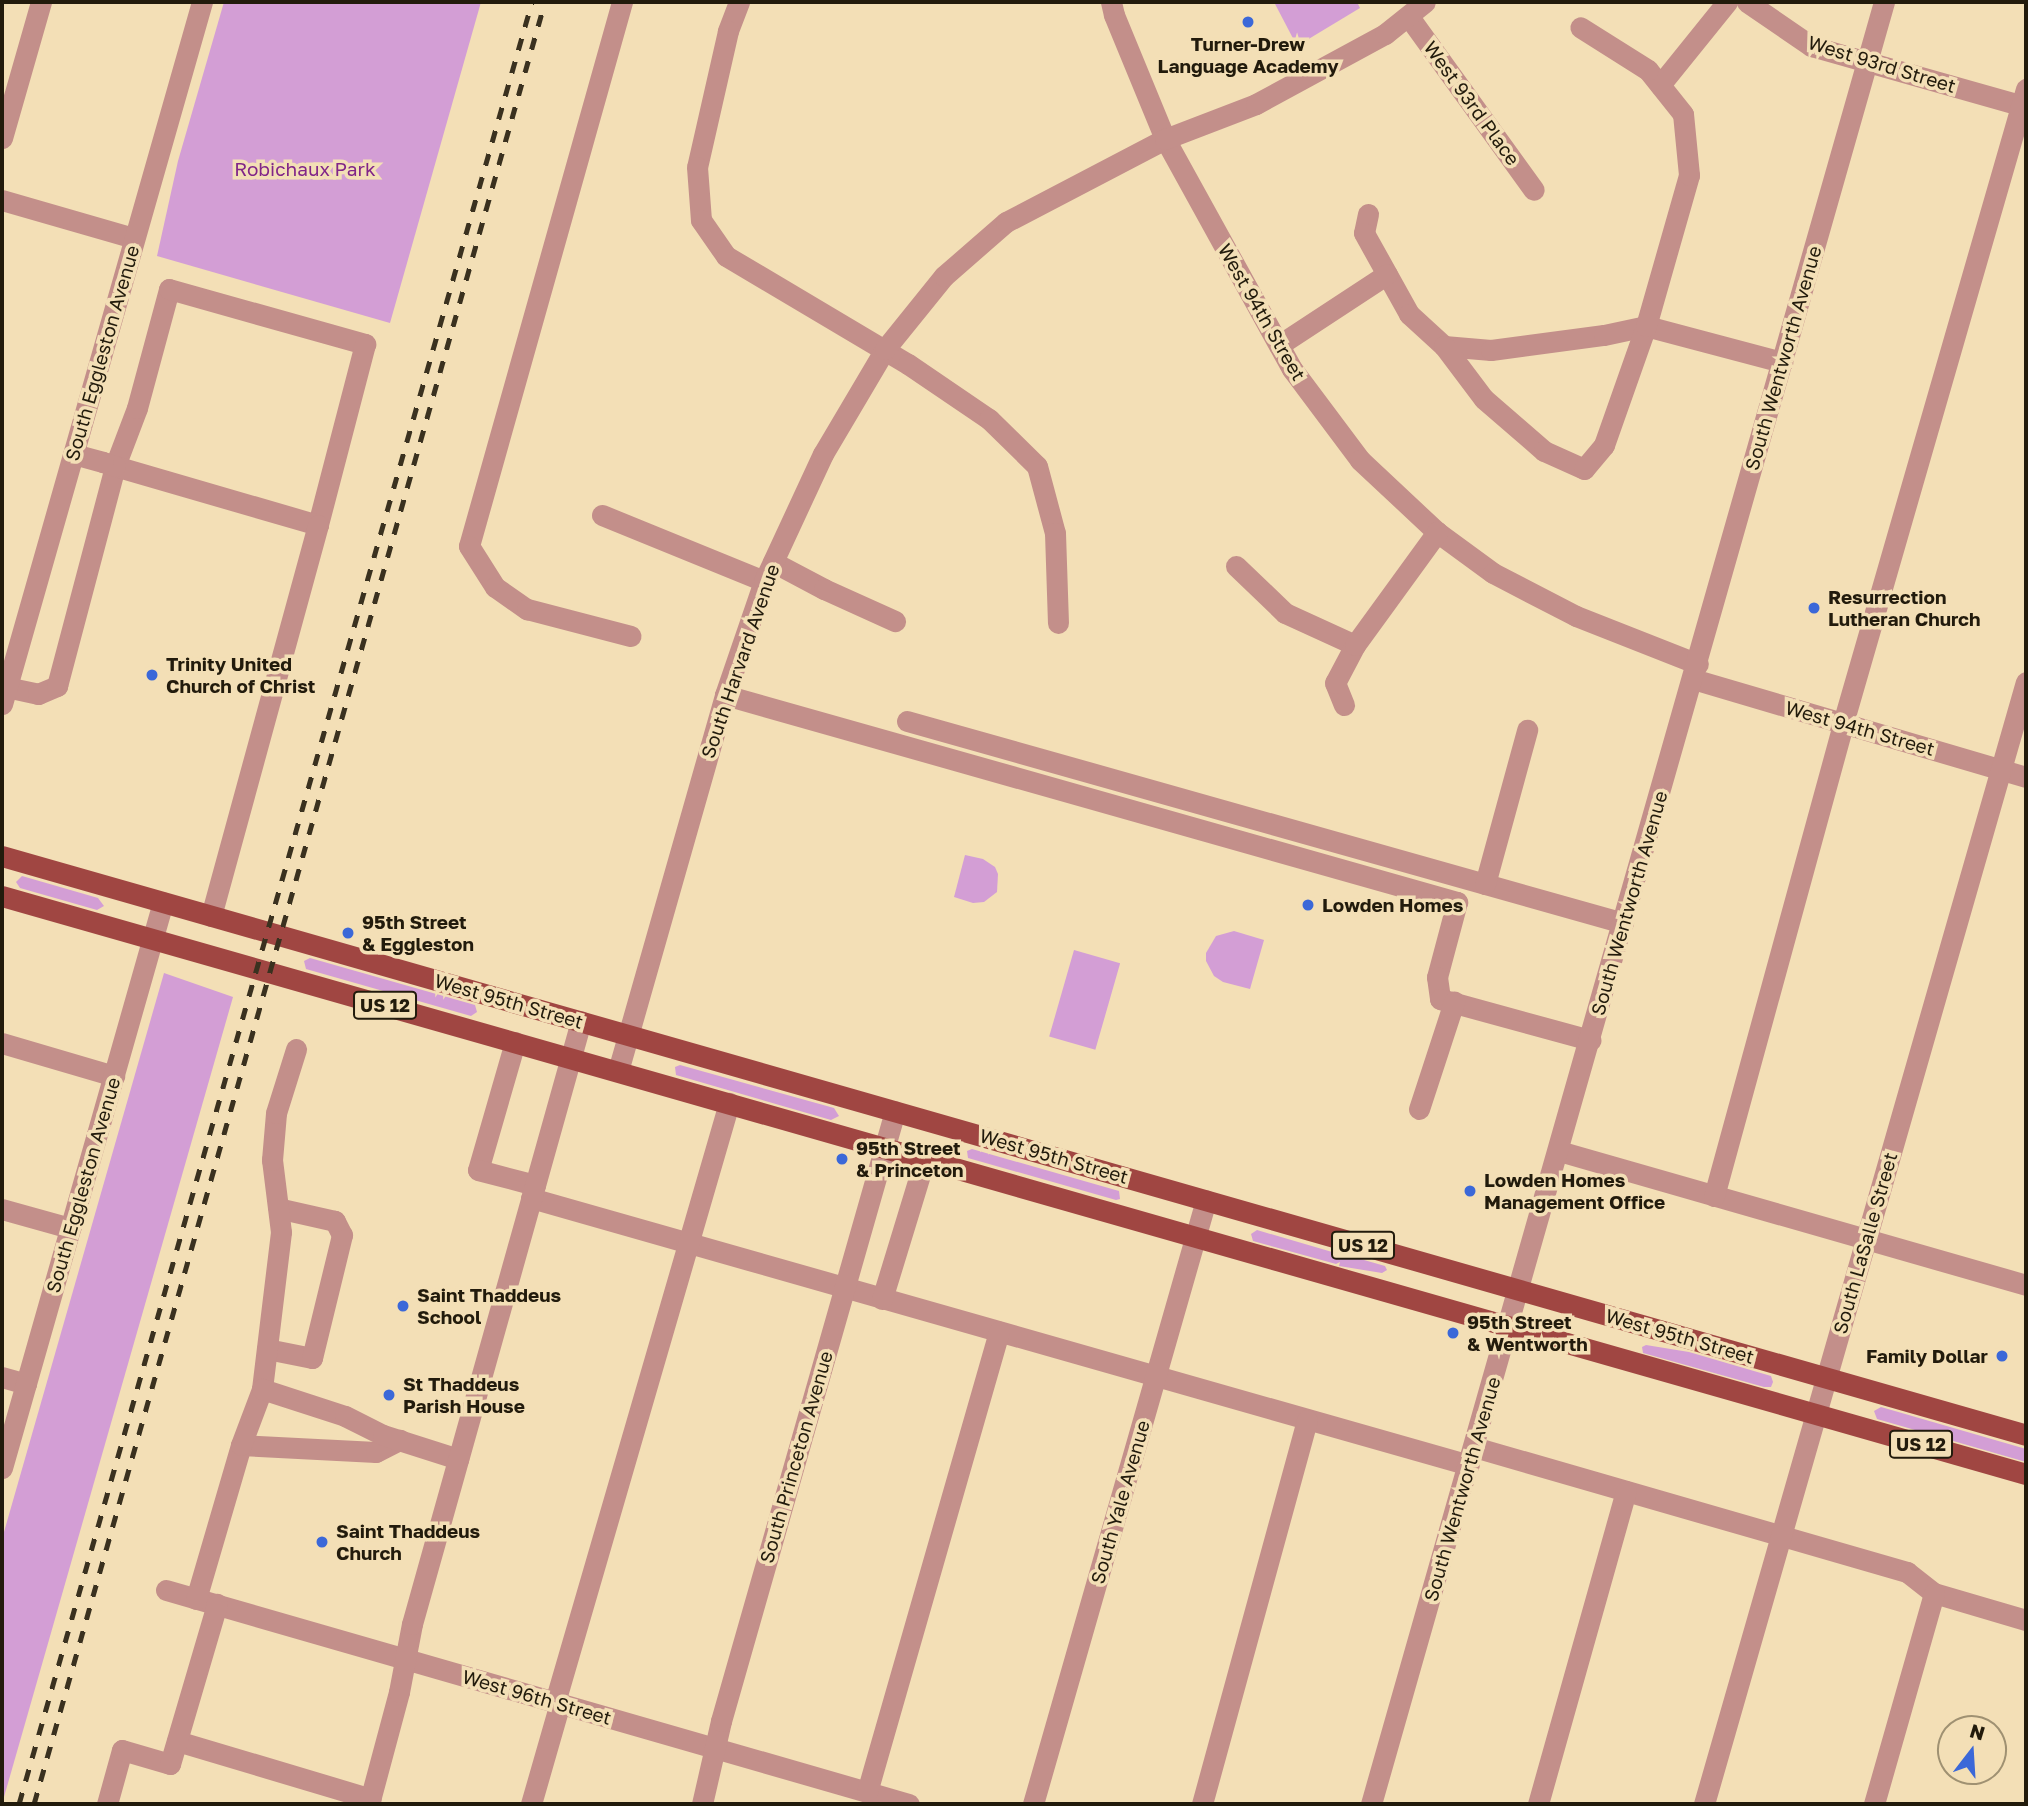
<!DOCTYPE html>
<html>
<head>
<meta charset="utf-8">
<style>
	body { margin:0 }
	#map { position:relative; width:2028px; height:1806px; overflow:hidden; background:#f3dfb6; font-family:"Golos Text",sans-serif }
	div>[style] { position:absolute }
	.green>* { inset:0; background:#d39ed5; transform-origin:0 0 }
	.minor>* { height:21px; margin:-10.5px; padding:0 10.5px; transform-origin:10.5px; border-radius:10.5px; background:#c38f8a }
	.major>* { height:21px; margin:-10.5px; padding:0 10.5px; transform-origin:10.5px; border-radius:10.5px; background:#a04642 }
	.rail>* { height:5px; margin-top:-2.5px; transform-origin:0; background:repeating-linear-gradient(90deg,#3a311f 0 12px,transparent 0 24px) }
	.dots>* { width:19px; height:19px; translate:-50% -50%; box-sizing:border-box; border:4px solid #f3dfb6; border-radius:50% }
	span { translate:-50% -50%; white-space:nowrap; text-align:center; line-height:1.15; -webkit-text-stroke:7px #f3dfb6; paint-order:stroke }
	.shield-label span { padding:2px 5px; background:#f3dfb6; border:2px solid; border-radius:5px; -webkit-text-stroke-width:0 }
	.shield-label { font-size:18px; color:#221b0c; font-weight:700 }
	.poi-label { font-size:19px; color:#221b0c; font-weight:700 }
	.left { translate:0 -50%; text-align:left }
	.right { translate:-100% -50%; text-align:right }
	.street-label { font-size:19px; color:#221b0c }
	.park-label { font-size:19px; color:#812588 }
	.frame { position:absolute; inset:0; border:4px solid #221b0c; pointer-events:none }
	.north { position:absolute; left:1937px; top:1715px; width:70px; height:70px; box-sizing:border-box; background:#f3dfb6; border:2px solid #9f9172; border-radius:50%; rotate:17deg; font-size:19px; font-weight:700; line-height:28px; text-align:center; color:#221b0c }
	.north::after { content:''; display:block; margin:auto; width:24px; height:32px; background:#3b68d8; clip-path:polygon(50% 0,100% 100%,50% 72%,0 100%) }
</style>
</head>
<body>
<div id="map">
	<div class="green">
		<div style="clip-path:polygon(224px 2px,481px 2px,390px 323px,157px 256px,178px 161px)"></div>
		<div style="clip-path:polygon(1274px 2px,1357px 2px,1360px 8px,1297px 46px)"></div>
		<div style="clip-path:polygon(965px 855px,983px 859px,995px 867px,998px 874px,997px 892px,984px 902px,973px 903px,954px 897px)"></div>
		<div style="clip-path:polygon(22px 876px,98px 898px,104px 906px,97px 910px,20px 888px,16px 882px)"></div>
		<div style="clip-path:polygon(1234px 931px,1264px 940px,1250px 989px,1223px 982px,1214px 976px,1206px 961px,1206px 953px,1216px 936px)"></div>
		<div style="left:1074px;top:950px;width:48px;height:90px;rotate:16deg"></div>
		<div style="clip-path:polygon(310px 958px,475px 1005px,477px 1012px,471px 1016px,306px 969px,304px 961px)"></div>
		<div style="clip-path:polygon(164px 973px,233px 997px,2px 1804px,2px 1539px)"></div>
		<div style="clip-path:polygon(680px 1065px,834px 1108px,839px 1116px,831px 1120px,676px 1075px,675px 1067px)"></div>
		<div style="clip-path:polygon(972px 1149px,1119px 1191px,1120px 1199px,1116px 1200px,968px 1158px,967px 1151px)"></div>
		<div style="clip-path:polygon(1257px 1230px,1339px 1254px,1341px 1258px,1343px 1254px,1385px 1266px,1387px 1270px,1382px 1273px,1339px 1266px,1340px 1262px,1336px 1264px,1253px 1241px,1251px 1234px)"></div>
		<div style="clip-path:polygon(1646px 1345px,1689px 1352px,1771px 1376px,1773px 1382px,1771px 1387px,1764px 1387px,1643px 1353px,1642px 1347px)"></div>
		<div style="clip-path:polygon(1881px 1407px,2026px 1449px,2026px 1462px,1877px 1419px,1874px 1411px)"></div>
	</div>
	<div class="minor">
		<div style="left:622px;top:2px;width:565px;rotate:105.71deg"></div>
		<div style="left:469px;top:546px;width:49px;rotate:57.6deg"></div>
		<div style="left:495px;top:587px;width:39px;rotate:35deg"></div>
		<div style="left:527px;top:609px;width:107px;rotate:14.6deg"></div>
		<div style="left:739px;top:2px;width:31px;rotate:111deg"></div>
		<div style="left:728px;top:31px;width:139px;rotate:102.8deg"></div>
		<div style="left:697px;top:167px;width:53px;rotate:85.7deg"></div>
		<div style="left:701px;top:220px;width:44px;rotate:55.2deg"></div>
		<div style="left:726px;top:256px;width:212px;rotate:30.7deg"></div>
		<div style="left:908px;top:364px;width:98px;rotate:34.2deg"></div>
		<div style="left:989px;top:419px;width:67px;rotate:44.4deg"></div>
		<div style="left:1037px;top:466px;width:69px;rotate:75deg"></div>
		<div style="left:1055px;top:533px;width:90px;rotate:88.1deg"></div>
		<div style="left:1111px;top:2px;width:13px;rotate:77deg"></div>
		<div style="left:1114px;top:15px;width:134px;rotate:67.6deg"></div>
		<div style="left:1165px;top:139px;width:263px;rotate:61.1deg"></div>
		<div style="left:1292px;top:369px;width:114px;rotate:53.2deg"></div>
		<div style="left:1360px;top:460px;width:105px;rotate:43.1deg"></div>
		<div style="left:1437px;top:532px;width:69px;rotate:36.2deg"></div>
		<div style="left:1493px;top:573px;width:93px;rotate:27.4deg"></div>
		<div style="left:1576px;top:616px;width:131px;rotate:21.5deg"></div>
		<div style="left:1747px;top:2px;width:78px;rotate:34.5deg"></div>
		<div style="left:1811px;top:46px;width:223px;rotate:15.8deg"></div>
		<div style="left:1409px;top:17px;width:213px;rotate:54.2deg"></div>
		<div style="left:1660px;top:85px;width:107px;rotate:-51.1deg"></div>
		<div style="left:2px;top:138px;width:141px;rotate:-74deg"></div>
		<div style="left:2px;top:200px;width:137px;rotate:16.1deg"></div>
		<div style="left:1368px;top:214px;width:19px;rotate:102deg"></div>
		<div style="left:1364px;top:233px;width:93px;rotate:60.9deg"></div>
		<div style="left:1409px;top:314px;width:47px;rotate:42.4deg"></div>
		<div style="left:1444px;top:346px;width:47px;rotate:4.9deg"></div>
		<div style="left:1491px;top:350px;width:114px;rotate:-7.6deg"></div>
		<div style="left:1604px;top:335px;width:43px;rotate:-12.1deg"></div>
		<div style="left:1646px;top:326px;width:141px;rotate:14.8deg"></div>
		<div style="left:1279px;top:345px;width:129px;rotate:-33.3deg"></div>
		<div style="left:1444px;top:346px;width:66px;rotate:53deg"></div>
		<div style="left:1484px;top:399px;width:79px;rotate:40.9deg"></div>
		<div style="left:1544px;top:451px;width:44px;rotate:24.2deg"></div>
		<div style="left:1584px;top:469px;width:31px;rotate:-50deg"></div>
		<div style="left:1604px;top:445px;width:126px;rotate:-70.6deg"></div>
		<div style="left:1646px;top:326px;width:157px;rotate:-74.1deg"></div>
		<div style="left:1689px;top:175px;width:61px;rotate:-95.6deg"></div>
		<div style="left:1683px;top:114px;width:56px;rotate:-128.5deg"></div>
		<div style="left:1648px;top:70px;width:80px;rotate:-147.7deg"></div>
		<div style="left:602px;top:515px;width:175px;rotate:22.2deg"></div>
		<div style="left:773px;top:562px;width:58px;rotate:27.9deg"></div>
		<div style="left:824px;top:589px;width:78px;rotate:24.3deg"></div>
		<div style="left:1236px;top:566px;width:68px;rotate:43.8deg"></div>
		<div style="left:1285px;top:613px;width:77px;rotate:24.6deg"></div>
		<div style="left:1693px;top:679px;width:347px;rotate:16.4deg"></div>
		<div style="left:6px;top:687px;width:33px;rotate:12deg"></div>
		<div style="left:38px;top:694px;width:21px;rotate:-23deg"></div>
		<div style="left:57px;top:686px;width:228px;rotate:-75.2deg"></div>
		<div style="left:115px;top:466px;width:62px;rotate:-69.2deg"></div>
		<div style="left:137px;top:408px;width:123px;rotate:-74.9deg"></div>
		<div style="left:169px;top:289px;width:204px;rotate:15.7deg"></div>
		<div style="left:365px;top:344px;width:187px;rotate:104.6deg"></div>
		<div style="left:318px;top:525px;width:211px;rotate:-163.8deg"></div>
		<div style="left:115px;top:466px;width:13px;rotate:-162deg"></div>
		<div style="left:103px;top:462px;width:31px;rotate:-165deg"></div>
		<div style="left:725px;top:695px;width:761px;rotate:15.79deg"></div>
		<div style="left:1457px;top:902px;width:78px;rotate:104.9deg"></div>
		<div style="left:1437px;top:977px;width:22px;rotate:82deg"></div>
		<div style="left:1440px;top:999px;width:156px;rotate:15.3deg"></div>
		<div style="left:2px;top:704px;width:730px;rotate:-74.1deg"></div>
		<div style="left:1344px;top:705px;width:24px;rotate:-112deg"></div>
		<div style="left:1335px;top:683px;width:43px;rotate:-62.2deg"></div>
		<div style="left:1355px;top:645px;width:140px;rotate:-54deg"></div>
		<div style="left:907px;top:721px;width:744px;rotate:15.75deg"></div>
		<div style="left:1485px;top:884px;width:160px;rotate:-74.7deg"></div>
		<div style="left:211px;top:916px;width:405px;rotate:-74.7deg"></div>
		<div style="left:515px;top:1042px;width:133px;rotate:106.1deg"></div>
		<div style="left:478px;top:1170px;width:59px;rotate:14.7deg"></div>
		<div style="left:2px;top:1043px;width:117px;rotate:16.4deg"></div>
		<div style="left:618px;top:1071px;width:391px;rotate:-74.1deg"></div>
		<div style="left:725px;top:695px;width:120px;rotate:-71.1deg"></div>
		<div style="left:764px;top:581px;width:140px;rotate:-65.1deg"></div>
		<div style="left:823px;top:454px;width:122px;rotate:-59.4deg"></div>
		<div style="left:885px;top:349px;width:94px;rotate:-51.1deg"></div>
		<div style="left:944px;top:276px;width:82px;rotate:-41.1deg"></div>
		<div style="left:1006px;top:222px;width:179px;rotate:-27.6deg"></div>
		<div style="left:1165px;top:139px;width:97px;rotate:-21deg"></div>
		<div style="left:1256px;top:104px;width:147px;rotate:-28.5deg"></div>
		<div style="left:1385px;top:34px;width:51px;rotate:-38.7deg"></div>
		<div style="left:1419px;top:1109px;width:113px;rotate:-71.9deg"></div>
		<div style="left:1559px;top:1151px;width:486px;rotate:16deg"></div>
		<div style="left:1714px;top:1196px;width:490px;rotate:-74.7deg"></div>
		<div style="left:1843px;top:723px;width:660px;rotate:-73.9deg"></div>
		<div style="left:531px;top:1198px;width:975px;rotate:15.89deg"></div>
		<div style="left:2px;top:1209px;width:71px;rotate:15.6deg"></div>
		<div style="left:882px;top:1299px;width:147px;rotate:-73deg"></div>
		<div style="left:267px;top:1349px;width:46px;rotate:11.3deg"></div>
		<div style="left:312px;top:1358px;width:127px;rotate:-76.3deg"></div>
		<div style="left:342px;top:1235px;width:16px;rotate:-117deg"></div>
		<div style="left:335px;top:1221px;width:58px;rotate:-167.2deg"></div>
		<div style="left:2px;top:1377px;width:25px;rotate:16deg"></div>
		<div style="left:262px;top:1389px;width:158px;rotate:-83.1deg"></div>
		<div style="left:281px;top:1232px;width:73px;rotate:-97.1deg"></div>
		<div style="left:272px;top:1160px;width:47px;rotate:-85.1deg"></div>
		<div style="left:276px;top:1113px;width:67px;rotate:-72.6deg"></div>
		<div style="left:241px;top:1445px;width:135px;rotate:3deg"></div>
		<div style="left:376px;top:1452px;width:27px;rotate:-27deg"></div>
		<div style="left:1474px;top:1447px;width:451px;rotate:16.1deg"></div>
		<div style="left:1907px;top:1572px;width:34px;rotate:38deg"></div>
		<div style="left:1934px;top:1593px;width:96px;rotate:16.4deg"></div>
		<div style="left:2px;top:1468px;width:588px;rotate:-74.12deg"></div>
		<div style="left:166px;top:1590px;width:773px;rotate:16.07deg"></div>
		<div style="left:196px;top:1599px;width:160px;rotate:-73.7deg"></div>
		<div style="left:241px;top:1445px;width:60px;rotate:-69.4deg"></div>
		<div style="left:262px;top:1389px;width:87px;rotate:18deg"></div>
		<div style="left:345px;top:1416px;width:42px;rotate:26.6deg"></div>
		<div style="left:383px;top:1435px;width:79px;rotate:17.7deg"></div>
		<div style="left:555px;top:1702px;width:624px;rotate:-73.8deg"></div>
		<div style="left:177px;top:1741px;width:202px;rotate:16.6deg"></div>
		<div style="left:867px;top:1792px;width:479px;rotate:-74deg"></div>
		<div style="left:107px;top:1804px;width:56px;rotate:-74.5deg"></div>
		<div style="left:122px;top:1750px;width:50px;rotate:16.3deg"></div>
		<div style="left:170px;top:1764px;width:167px;rotate:-73.6deg"></div>
		<div style="left:369px;top:1804px;width:116px;rotate:-75deg"></div>
		<div style="left:399px;top:1692px;width:69px;rotate:-79.2deg"></div>
		<div style="left:412px;top:1624px;width:626px;rotate:-74.34deg"></div>
		<div style="left:531px;top:1804px;width:105px;rotate:-74deg"></div>
		<div style="left:702px;top:1804px;width:85px;rotate:-77.1deg"></div>
		<div style="left:721px;top:1721px;width:634px;rotate:-74.08deg"></div>
		<div style="left:1033px;top:1804px;width:628px;rotate:-74.02deg"></div>
		<div style="left:1202px;top:1804px;width:398px;rotate:-74.7deg"></div>
		<div style="left:1371px;top:1804px;width:1874px;rotate:-74.11deg"></div>
		<div style="left:1538px;top:1804px;width:325px;rotate:-74.3deg"></div>
		<div style="left:1704px;top:1804px;width:1167px;rotate:-73.99deg"></div>
		<div style="left:1874px;top:1804px;width:219px;rotate:-74.1deg"></div>
	</div>
	<div class="major">
		<div style="left:2px;top:856px;width:2105px;rotate:15.96deg"></div>
		<div style="left:2px;top:896px;width:2105px;rotate:15.94deg"></div>
	</div>
	<div class="rail">
		<div style="left:19px;top:1804px;width:1874px;rotate:-74.11deg"></div>
		<div style="left:34px;top:1804px;width:1873px;rotate:-74.17deg"></div>
	</div>
	<div class="dots">
		<div style="left:1248px;top:22px;background:#3b68d8"></div>
		<div style="left:1814px;top:608px;background:#3b68d8"></div>
		<div style="left:152px;top:675px;background:#3b68d8"></div>
		<div style="left:1308px;top:905px;background:#3b68d8"></div>
		<div style="left:348px;top:933px;background:#3b68d8"></div>
		<div style="left:842px;top:1159px;background:#3b68d8"></div>
		<div style="left:1470px;top:1191px;background:#3b68d8"></div>
		<div style="left:403px;top:1306px;background:#3b68d8"></div>
		<div style="left:1453px;top:1333px;background:#3b68d8"></div>
		<div style="left:2002px;top:1356px;background:#3b68d8"></div>
		<div style="left:389px;top:1395px;background:#3b68d8"></div>
		<div style="left:322px;top:1542px;background:#3b68d8"></div>
	</div>
	<div class="shield-label">
		<span style="left:385px;top:1005px">US 12</span>
		<span style="left:1363px;top:1245px">US 12</span>
		<span style="left:1921px;top:1444px">US 12</span>
	</div>
	<div class="poi-label">
		<span style="left:1248px;top:55px">Turner-Drew<br>Language Academy</span>
		<span class="left" style="left:1828px;top:608px">Resurrection<br>Lutheran Church</span>
		<span class="left" style="left:166px;top:675px">Trinity United<br>Church of Christ</span>
		<span class="left" style="left:1322px;top:905px">Lowden Homes</span>
		<span class="left" style="left:362px;top:933px">95th Street<br>&amp; Eggleston</span>
		<span class="left" style="left:856px;top:1159px">95th Street<br>&amp; Princeton</span>
		<span class="left" style="left:1484px;top:1191px">Lowden Homes<br>Management Office</span>
		<span class="left" style="left:417px;top:1306px">Saint Thaddeus<br>School</span>
		<span class="left" style="left:1467px;top:1333px">95th Street<br>&amp; Wentworth</span>
		<span class="right" style="left:1988px;top:1356px">Family Dollar</span>
		<span class="left" style="left:403px;top:1395px">St Thaddeus<br>Parish House</span>
		<span class="left" style="left:336px;top:1542px">Saint Thaddeus<br>Church</span>
	</div>
	<div class="street-label">
		<span style="left:1882px;top:64px;rotate:17deg">West 93rd Street</span>
		<span style="left:1472px;top:103px;rotate:54deg">West 93rd Place</span>
		<span style="left:1262px;top:312px;rotate:60deg">West 94th Street</span>
		<span style="left:102px;top:353px;rotate:-74deg">South Eggleston Avenue</span>
		<span style="left:1783px;top:358px;rotate:-74deg">South Wentworth Avenue</span>
		<span style="left:740px;top:661px;rotate:-71deg">South Harvard Avenue</span>
		<span style="left:1860px;top:728px;rotate:16deg">West 94th Street</span>
		<span style="left:1629px;top:903px;rotate:-74deg">South Wentworth Avenue</span>
		<span style="left:509px;top:1001px;rotate:16deg">West 95th Street</span>
		<span style="left:1054px;top:1156px;rotate:16deg">West 95th Street</span>
		<span style="left:83px;top:1185px;rotate:-74deg">South Eggleston Avenue</span>
		<span style="left:1865px;top:1243px;rotate:-74deg">South LaSalle Street</span>
		<span style="left:1680px;top:1336px;rotate:16deg">West 95th Street</span>
		<span style="left:796px;top:1457px;rotate:-74deg">South Princeton Avenue</span>
		<span style="left:1462px;top:1489px;rotate:-74deg">South Wentworth Avenue</span>
		<span style="left:1120px;top:1502px;rotate:-74deg">South Yale Avenue</span>
		<span style="left:537px;top:1697px;rotate:16deg">West 96th Street</span>
	</div>
	<div class="park-label">
		<span style="left:305px;top:169px">Robichaux Park</span>
	</div>
	<div class="frame"></div>
	<div class="north">N</div>
</div>
</body>
</html>
